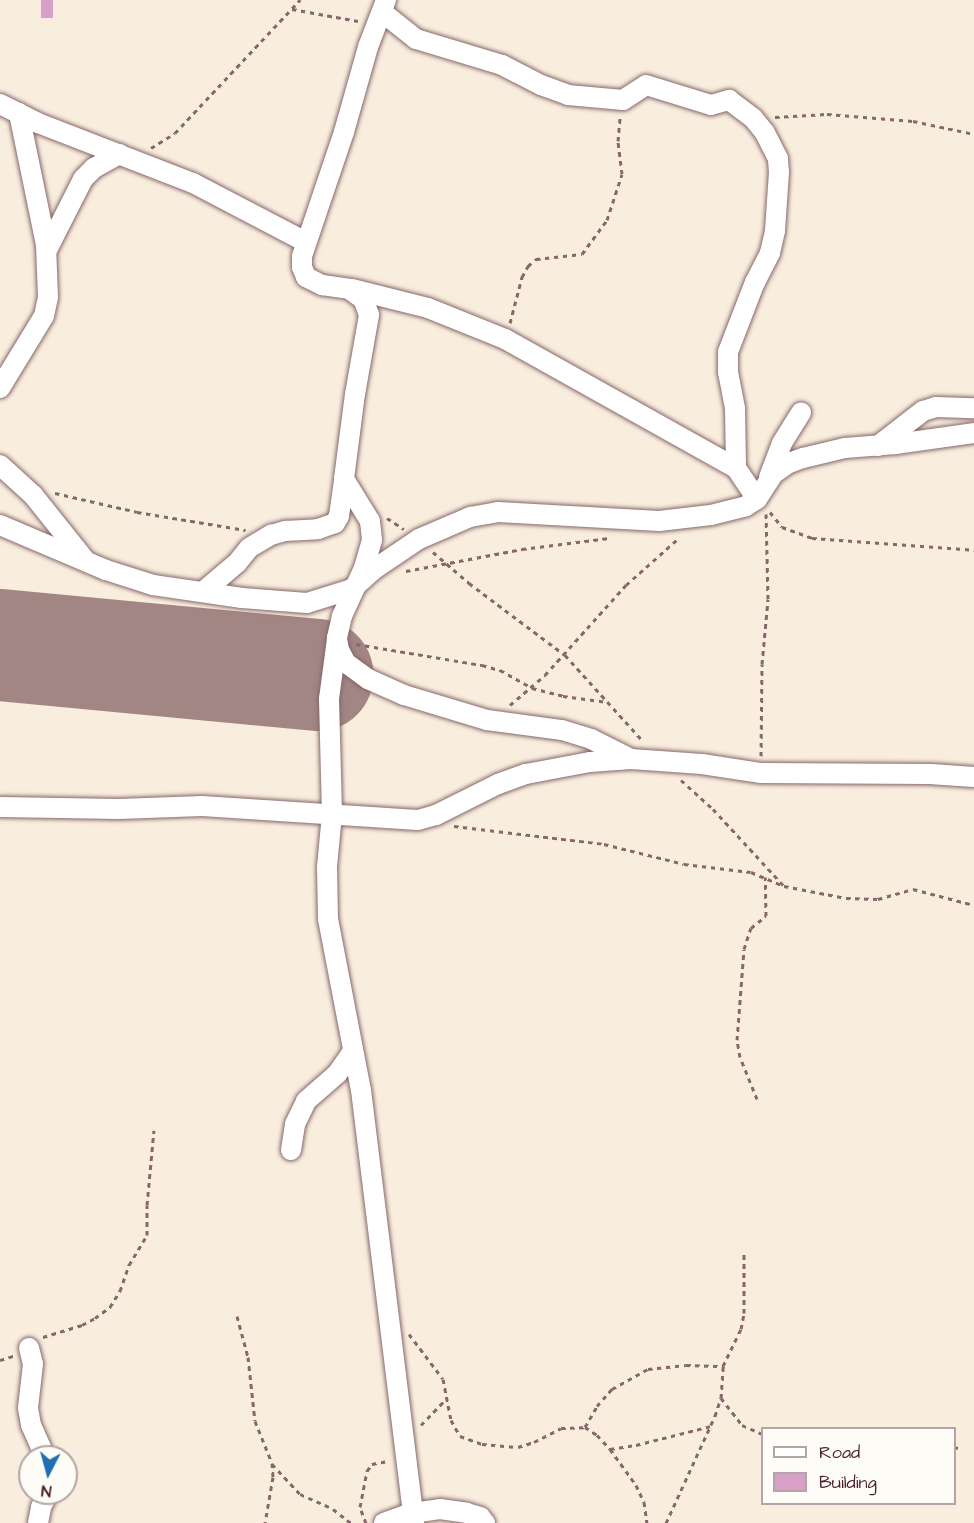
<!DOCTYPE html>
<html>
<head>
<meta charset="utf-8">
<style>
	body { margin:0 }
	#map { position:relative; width:974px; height:1523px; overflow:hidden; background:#f9eede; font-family:"Architects Daughter",sans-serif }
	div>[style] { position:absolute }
	.runway>* { height:112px; margin:-56px; padding:0 56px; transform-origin:56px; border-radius:56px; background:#a28684 }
	.building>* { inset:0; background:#d7a0c6; transform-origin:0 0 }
	.path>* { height:3px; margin-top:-1.5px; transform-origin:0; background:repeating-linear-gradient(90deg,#87676a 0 4.5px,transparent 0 9px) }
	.roads { filter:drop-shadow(0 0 2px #87676a) drop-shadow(0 0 2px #87676a) }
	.minor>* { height:20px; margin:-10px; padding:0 10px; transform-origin:10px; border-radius:10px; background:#fff }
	span { translate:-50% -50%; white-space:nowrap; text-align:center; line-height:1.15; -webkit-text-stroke:5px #fdfcf7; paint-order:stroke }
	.legend { position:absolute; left:761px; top:1427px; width:195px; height:78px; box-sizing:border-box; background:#fdfcf7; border:2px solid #b5a4a5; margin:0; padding:8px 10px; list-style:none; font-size:18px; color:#4a1f2b }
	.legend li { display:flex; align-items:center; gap:12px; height:30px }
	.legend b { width:30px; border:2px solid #b5a4a5 }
	.north { position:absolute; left:18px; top:1445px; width:60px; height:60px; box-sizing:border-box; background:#fdfcf7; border:2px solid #b5a4a5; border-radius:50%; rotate:186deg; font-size:16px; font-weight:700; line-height:24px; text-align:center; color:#4a1f2b }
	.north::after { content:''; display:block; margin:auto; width:21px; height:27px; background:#1f6fb2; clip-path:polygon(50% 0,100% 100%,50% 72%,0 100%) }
</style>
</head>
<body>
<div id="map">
	<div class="runway">
		<div style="left:0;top:645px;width:319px;rotate:5.4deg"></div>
	</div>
	<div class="building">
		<div style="left:41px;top:0;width:12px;height:18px"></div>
	</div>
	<div class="path">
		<div style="left:292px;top:9px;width:67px;rotate:10.3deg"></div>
		<div style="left:775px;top:117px;width:52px;rotate:-3.3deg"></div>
		<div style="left:827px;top:114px;width:86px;rotate:4.7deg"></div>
		<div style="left:913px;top:121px;width:62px;rotate:12deg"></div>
		<div style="left:151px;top:148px;width:28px;rotate:-32deg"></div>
		<div style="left:175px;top:133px;width:183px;rotate:-46.8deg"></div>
		<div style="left:510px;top:323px;width:48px;rotate:-75.4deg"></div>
		<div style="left:522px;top:277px;width:13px;rotate:-61deg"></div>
		<div style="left:528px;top:266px;width:11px;rotate:-41deg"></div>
		<div style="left:536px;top:259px;width:46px;rotate:-6.2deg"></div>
		<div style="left:582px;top:254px;width:42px;rotate:-53.7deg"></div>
		<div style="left:607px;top:220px;width:48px;rotate:-71.9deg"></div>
		<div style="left:622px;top:174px;width:33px;rotate:-97deg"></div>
		<div style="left:618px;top:141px;width:25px;rotate:-85deg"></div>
		<div style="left:55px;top:493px;width:84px;rotate:13deg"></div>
		<div style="left:137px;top:512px;width:110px;rotate:9.4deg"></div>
		<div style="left:770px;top:512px;width:19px;rotate:51deg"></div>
		<div style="left:782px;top:527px;width:32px;rotate:20deg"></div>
		<div style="left:812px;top:538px;width:162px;rotate:4.2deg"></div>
		<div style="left:387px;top:518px;width:20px;rotate:33deg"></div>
		<div style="left:433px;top:552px;width:48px;rotate:40.7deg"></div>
		<div style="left:469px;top:583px;width:120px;rotate:36.9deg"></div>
		<div style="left:565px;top:655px;width:116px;rotate:47.8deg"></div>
		<div style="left:406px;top:571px;width:118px;rotate:-10.7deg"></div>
		<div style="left:522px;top:549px;width:88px;rotate:-7.2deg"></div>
		<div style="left:356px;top:644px;width:128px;rotate:9.5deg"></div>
		<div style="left:482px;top:665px;width:19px;rotate:16deg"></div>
		<div style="left:500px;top:670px;width:37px;rotate:29deg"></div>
		<div style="left:532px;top:688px;width:32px;rotate:14deg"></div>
		<div style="left:563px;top:696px;width:45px;rotate:7.6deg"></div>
		<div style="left:510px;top:705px;width:46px;rotate:-40.6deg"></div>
		<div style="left:545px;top:675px;width:121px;rotate:-48deg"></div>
		<div style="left:626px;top:585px;width:72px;rotate:-41.6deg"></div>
		<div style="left:761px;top:756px;width:92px;rotate:-89.4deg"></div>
		<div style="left:762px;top:664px;width:65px;rotate:-84.7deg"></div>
		<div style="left:768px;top:599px;width:85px;rotate:-91.3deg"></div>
		<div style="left:681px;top:780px;width:43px;rotate:42.2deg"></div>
		<div style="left:713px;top:809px;width:105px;rotate:47.3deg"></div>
		<div style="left:454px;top:826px;width:151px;rotate:6.8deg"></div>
		<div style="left:604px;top:844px;width:82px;rotate:14deg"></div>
		<div style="left:684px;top:864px;width:67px;rotate:6.8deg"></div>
		<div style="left:751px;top:872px;width:36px;rotate:23deg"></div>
		<div style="left:784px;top:886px;width:63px;rotate:11deg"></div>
		<div style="left:846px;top:898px;width:32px;rotate:2deg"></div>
		<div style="left:878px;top:899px;width:36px;rotate:-16deg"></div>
		<div style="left:913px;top:889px;width:63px;rotate:14.7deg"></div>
		<div style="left:757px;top:1099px;width:45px;rotate:-112deg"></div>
		<div style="left:740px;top:1057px;width:17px;rotate:-100deg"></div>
		<div style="left:737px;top:1040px;width:91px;rotate:-85.6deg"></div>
		<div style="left:744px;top:949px;width:22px;rotate:-72deg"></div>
		<div style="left:751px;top:928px;width:19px;rotate:-39deg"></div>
		<div style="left:766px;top:916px;width:39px;rotate:-91deg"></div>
		<div style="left:237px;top:1316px;width:42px;rotate:75deg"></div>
		<div style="left:248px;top:1357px;width:64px;rotate:83.8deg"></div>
		<div style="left:255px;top:1421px;width:45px;rotate:68deg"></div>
		<div style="left:272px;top:1463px;width:14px;rotate:86deg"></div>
		<div style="left:273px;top:1477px;width:47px;rotate:99.9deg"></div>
		<div style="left:409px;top:1334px;width:56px;rotate:52.9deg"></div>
		<div style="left:443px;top:1379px;width:42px;rotate:79deg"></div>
		<div style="left:451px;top:1420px;width:18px;rotate:61deg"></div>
		<div style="left:460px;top:1436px;width:23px;rotate:20deg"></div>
		<div style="left:482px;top:1444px;width:36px;rotate:5deg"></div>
		<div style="left:518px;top:1447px;width:17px;rotate:-17deg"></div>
		<div style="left:534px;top:1442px;width:30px;rotate:-27deg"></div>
		<div style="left:561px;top:1428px;width:24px;rotate:-2deg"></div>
		<div style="left:585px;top:1427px;width:14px;rotate:34deg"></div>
		<div style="left:597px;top:1435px;width:19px;rotate:47deg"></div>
		<div style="left:610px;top:1449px;width:44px;rotate:54.2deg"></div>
		<div style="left:636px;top:1485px;width:19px;rotate:65deg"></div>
		<div style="left:644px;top:1502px;width:21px;rotate:82deg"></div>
		<div style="left:43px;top:1337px;width:41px;rotate:-17.1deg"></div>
		<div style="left:82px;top:1325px;width:15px;rotate:-28deg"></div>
		<div style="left:95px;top:1318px;width:19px;rotate:-36deg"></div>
		<div style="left:110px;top:1307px;width:19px;rotate:-58deg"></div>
		<div style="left:120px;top:1291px;width:28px;rotate:-71deg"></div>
		<div style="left:129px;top:1265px;width:35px;rotate:-59deg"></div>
		<div style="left:147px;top:1235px;width:30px;rotate:-90deg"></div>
		<div style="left:147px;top:1205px;width:75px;rotate:-84.7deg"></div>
		<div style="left:0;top:1360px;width:14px;rotate:-17deg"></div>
		<div style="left:721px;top:1398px;width:34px;rotate:52deg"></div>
		<div style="left:742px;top:1425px;width:22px;rotate:24deg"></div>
		<div style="left:421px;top:1425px;width:37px;rotate:-46deg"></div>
		<div style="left:585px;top:1427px;width:24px;rotate:-60deg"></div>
		<div style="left:597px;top:1406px;width:23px;rotate:-49deg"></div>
		<div style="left:612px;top:1389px;width:41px;rotate:-29.1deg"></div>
		<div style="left:648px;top:1369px;width:38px;rotate:-6deg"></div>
		<div style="left:686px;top:1365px;width:37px;rotate:2deg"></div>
		<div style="left:954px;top:1447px;width:4px;rotate:14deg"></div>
		<div style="left:610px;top:1449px;width:26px;rotate:-9deg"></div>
		<div style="left:636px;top:1445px;width:77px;rotate:-14.2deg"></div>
		<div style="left:272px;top:1464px;width:41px;rotate:47deg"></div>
		<div style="left:300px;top:1494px;width:36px;rotate:24deg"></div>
		<div style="left:333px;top:1509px;width:23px;rotate:38deg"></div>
		<div style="left:366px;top:1523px;width:17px;rotate:-111deg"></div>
		<div style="left:360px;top:1507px;width:37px;rotate:-79deg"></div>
		<div style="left:367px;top:1471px;width:9px;rotate:-54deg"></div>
		<div style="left:372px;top:1464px;width:16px;rotate:-11deg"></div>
		<div style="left:666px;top:1523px;width:118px;rotate:-65.4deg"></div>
		<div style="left:715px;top:1416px;width:19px;rotate:-72deg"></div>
		<div style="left:721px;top:1398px;width:32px;rotate:-86deg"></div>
		<div style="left:723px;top:1366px;width:41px;rotate:-64.1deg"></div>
		<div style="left:741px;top:1329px;width:16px;rotate:-79deg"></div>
		<div style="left:744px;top:1313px;width:59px;rotate:-90deg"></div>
	</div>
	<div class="roads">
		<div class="minor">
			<div style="left:386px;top:0;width:50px;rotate:111deg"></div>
			<div style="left:368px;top:47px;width:88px;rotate:105.8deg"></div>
			<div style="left:344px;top:132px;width:131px;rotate:108.7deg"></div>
			<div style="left:302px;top:256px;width:11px;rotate:90deg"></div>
			<div style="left:302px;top:267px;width:11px;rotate:68deg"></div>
			<div style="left:306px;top:277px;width:18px;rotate:27deg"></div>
			<div style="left:322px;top:285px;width:27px;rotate:8deg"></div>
			<div style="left:349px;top:289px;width:17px;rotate:36deg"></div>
			<div style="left:363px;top:299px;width:17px;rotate:69deg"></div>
			<div style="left:369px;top:315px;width:80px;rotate:100deg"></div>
			<div style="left:355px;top:394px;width:86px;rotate:97.4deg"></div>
			<div style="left:344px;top:479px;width:49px;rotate:58.2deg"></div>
			<div style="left:370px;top:521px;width:19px;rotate:84deg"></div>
			<div style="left:372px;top:540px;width:29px;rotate:106deg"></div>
			<div style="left:364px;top:568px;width:53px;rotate:114.6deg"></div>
			<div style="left:342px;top:616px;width:23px;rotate:103deg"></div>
			<div style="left:337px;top:638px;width:12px;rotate:81deg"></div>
			<div style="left:339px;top:650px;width:15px;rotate:62deg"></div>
			<div style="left:346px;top:663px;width:27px;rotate:36deg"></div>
			<div style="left:368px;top:679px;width:39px;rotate:24deg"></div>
			<div style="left:404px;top:695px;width:87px;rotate:16.8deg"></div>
			<div style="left:487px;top:720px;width:76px;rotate:7.6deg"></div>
			<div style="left:562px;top:730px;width:30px;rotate:17deg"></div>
			<div style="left:591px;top:739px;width:45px;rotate:26.6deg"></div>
			<div style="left:382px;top:12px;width:43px;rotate:38.5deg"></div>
			<div style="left:416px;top:39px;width:90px;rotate:16.8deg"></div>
			<div style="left:502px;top:65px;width:44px;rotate:27.1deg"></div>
			<div style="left:541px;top:85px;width:29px;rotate:20deg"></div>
			<div style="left:568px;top:95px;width:55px;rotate:5.2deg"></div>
			<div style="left:623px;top:100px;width:27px;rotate:-33deg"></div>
			<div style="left:646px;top:85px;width:68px;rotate:17.1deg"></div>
			<div style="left:711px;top:105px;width:19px;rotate:-16deg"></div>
			<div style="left:729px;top:100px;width:30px;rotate:37deg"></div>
			<div style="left:753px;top:118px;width:19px;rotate:51deg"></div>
			<div style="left:765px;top:133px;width:29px;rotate:63deg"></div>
			<div style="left:778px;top:159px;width:13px;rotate:86deg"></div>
			<div style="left:779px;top:172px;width:59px;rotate:93.9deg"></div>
			<div style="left:775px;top:231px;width:23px;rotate:103deg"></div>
			<div style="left:770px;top:253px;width:33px;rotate:117deg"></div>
			<div style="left:755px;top:282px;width:75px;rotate:111.1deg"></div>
			<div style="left:728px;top:352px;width:20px;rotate:90deg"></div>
			<div style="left:728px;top:372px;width:38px;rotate:79deg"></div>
			<div style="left:735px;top:409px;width:59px;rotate:89deg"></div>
			<div style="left:0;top:104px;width:42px;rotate:26.6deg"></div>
			<div style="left:38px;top:123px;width:166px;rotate:21.2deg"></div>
			<div style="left:193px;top:183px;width:127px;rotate:27.6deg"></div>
			<div style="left:47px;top:250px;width:80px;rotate:-63.1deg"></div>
			<div style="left:83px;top:179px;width:16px;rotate:-45deg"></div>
			<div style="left:94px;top:168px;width:29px;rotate:-29deg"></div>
			<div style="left:352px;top:289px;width:78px;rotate:14deg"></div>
			<div style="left:428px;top:308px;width:83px;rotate:21.9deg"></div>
			<div style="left:505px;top:339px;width:265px;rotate:29.2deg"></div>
			<div style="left:736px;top:468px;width:37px;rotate:56deg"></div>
			<div style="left:0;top:388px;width:84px;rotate:-58.6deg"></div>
			<div style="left:44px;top:316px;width:19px;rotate:-78deg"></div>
			<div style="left:48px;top:297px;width:52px;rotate:-92.2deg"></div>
			<div style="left:46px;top:245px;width:135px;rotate:-101.6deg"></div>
			<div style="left:878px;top:446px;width:57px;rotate:-37.9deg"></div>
			<div style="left:923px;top:411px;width:14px;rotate:-17deg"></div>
			<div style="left:936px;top:407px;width:38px;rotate:2deg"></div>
			<div style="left:0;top:465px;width:45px;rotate:42.3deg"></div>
			<div style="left:33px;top:495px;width:82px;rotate:51.4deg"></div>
			<div style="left:769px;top:477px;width:36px;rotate:-69deg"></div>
			<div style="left:782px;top:443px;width:36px;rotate:-58deg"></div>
			<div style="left:0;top:525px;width:115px;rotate:23deg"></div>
			<div style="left:106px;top:570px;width:49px;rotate:17.7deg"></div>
			<div style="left:153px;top:585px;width:90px;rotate:8.3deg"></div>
			<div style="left:242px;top:598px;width:65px;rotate:4.4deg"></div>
			<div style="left:307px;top:603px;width:47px;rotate:-17.3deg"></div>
			<div style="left:352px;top:589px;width:28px;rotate:-42deg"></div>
			<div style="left:373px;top:570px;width:55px;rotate:-34deg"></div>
			<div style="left:419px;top:539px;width:56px;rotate:-23.3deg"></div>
			<div style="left:470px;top:517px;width:28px;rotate:-10deg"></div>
			<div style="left:498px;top:512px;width:161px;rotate:3.2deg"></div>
			<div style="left:659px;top:521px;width:52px;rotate:-6.6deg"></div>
			<div style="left:711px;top:515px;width:36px;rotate:-14deg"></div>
			<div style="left:746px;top:506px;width:13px;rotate:-32deg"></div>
			<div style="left:757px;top:499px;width:30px;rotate:-57deg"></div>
			<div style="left:773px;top:474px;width:19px;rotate:-35deg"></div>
			<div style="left:789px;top:463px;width:15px;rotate:-20deg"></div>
			<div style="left:803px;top:458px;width:43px;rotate:-13.4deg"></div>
			<div style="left:845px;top:448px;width:51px;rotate:-4.5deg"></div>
			<div style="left:896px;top:444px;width:79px;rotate:-8deg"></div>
			<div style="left:204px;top:591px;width:43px;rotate:-40.3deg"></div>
			<div style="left:237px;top:563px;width:19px;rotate:-51deg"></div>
			<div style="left:249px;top:548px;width:26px;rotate:-31deg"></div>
			<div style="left:271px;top:535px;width:15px;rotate:-16deg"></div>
			<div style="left:285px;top:531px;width:33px;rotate:-3deg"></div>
			<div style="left:318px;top:529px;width:18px;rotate:-19deg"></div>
			<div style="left:335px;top:523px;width:8px;rotate:-60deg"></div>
			<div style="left:339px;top:516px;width:37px;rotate:-82deg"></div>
			<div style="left:337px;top:639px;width:61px;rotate:97.6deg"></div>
			<div style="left:329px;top:699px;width:115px;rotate:88.5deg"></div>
			<div style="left:332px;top:814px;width:53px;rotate:95.4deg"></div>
			<div style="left:327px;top:867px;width:52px;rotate:88.9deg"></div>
			<div style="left:328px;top:919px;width:174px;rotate:79.1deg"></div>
			<div style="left:361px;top:1090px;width:436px;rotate:83deg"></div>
			<div style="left:0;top:807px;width:119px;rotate:1deg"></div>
			<div style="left:119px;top:809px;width:83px;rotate:-2.1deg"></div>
			<div style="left:202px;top:806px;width:216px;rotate:3.7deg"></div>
			<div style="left:418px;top:820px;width:19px;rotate:-16deg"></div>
			<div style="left:436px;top:815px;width:69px;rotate:-26.6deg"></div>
			<div style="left:498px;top:784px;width:30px;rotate:-20deg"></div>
			<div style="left:526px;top:774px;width:65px;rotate:-10.6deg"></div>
			<div style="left:590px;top:762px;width:41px;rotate:-4.2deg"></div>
			<div style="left:631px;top:759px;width:71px;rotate:4deg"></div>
			<div style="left:702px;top:764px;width:60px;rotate:8.7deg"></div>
			<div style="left:761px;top:773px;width:169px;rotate:0.3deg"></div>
			<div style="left:930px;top:774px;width:44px;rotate:3.9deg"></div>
			<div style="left:291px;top:1150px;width:26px;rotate:-81deg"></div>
			<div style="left:295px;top:1124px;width:25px;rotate:-64deg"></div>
			<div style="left:306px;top:1101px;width:41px;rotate:-41.1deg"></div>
			<div style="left:337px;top:1074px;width:28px;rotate:-55deg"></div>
			<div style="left:29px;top:1348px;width:16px;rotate:76deg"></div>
			<div style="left:33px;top:1364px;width:44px;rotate:96.5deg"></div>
			<div style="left:28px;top:1408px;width:17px;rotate:80deg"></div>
			<div style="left:31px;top:1425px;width:35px;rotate:66deg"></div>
			<div style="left:38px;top:1523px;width:16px;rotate:-79deg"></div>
			<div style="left:41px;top:1507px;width:16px;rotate:-63deg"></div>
			<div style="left:384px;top:1523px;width:30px;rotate:-20deg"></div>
			<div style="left:412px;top:1513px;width:28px;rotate:-8deg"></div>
			<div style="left:440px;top:1509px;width:27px;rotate:8deg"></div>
			<div style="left:467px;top:1513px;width:14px;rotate:17deg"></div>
			<div style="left:480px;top:1517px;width:8px;rotate:50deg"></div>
		</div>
	</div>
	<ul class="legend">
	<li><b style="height:8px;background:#fff"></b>Road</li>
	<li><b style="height:16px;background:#d7a0c6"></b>Building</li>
	</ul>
	<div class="north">N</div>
</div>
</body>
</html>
